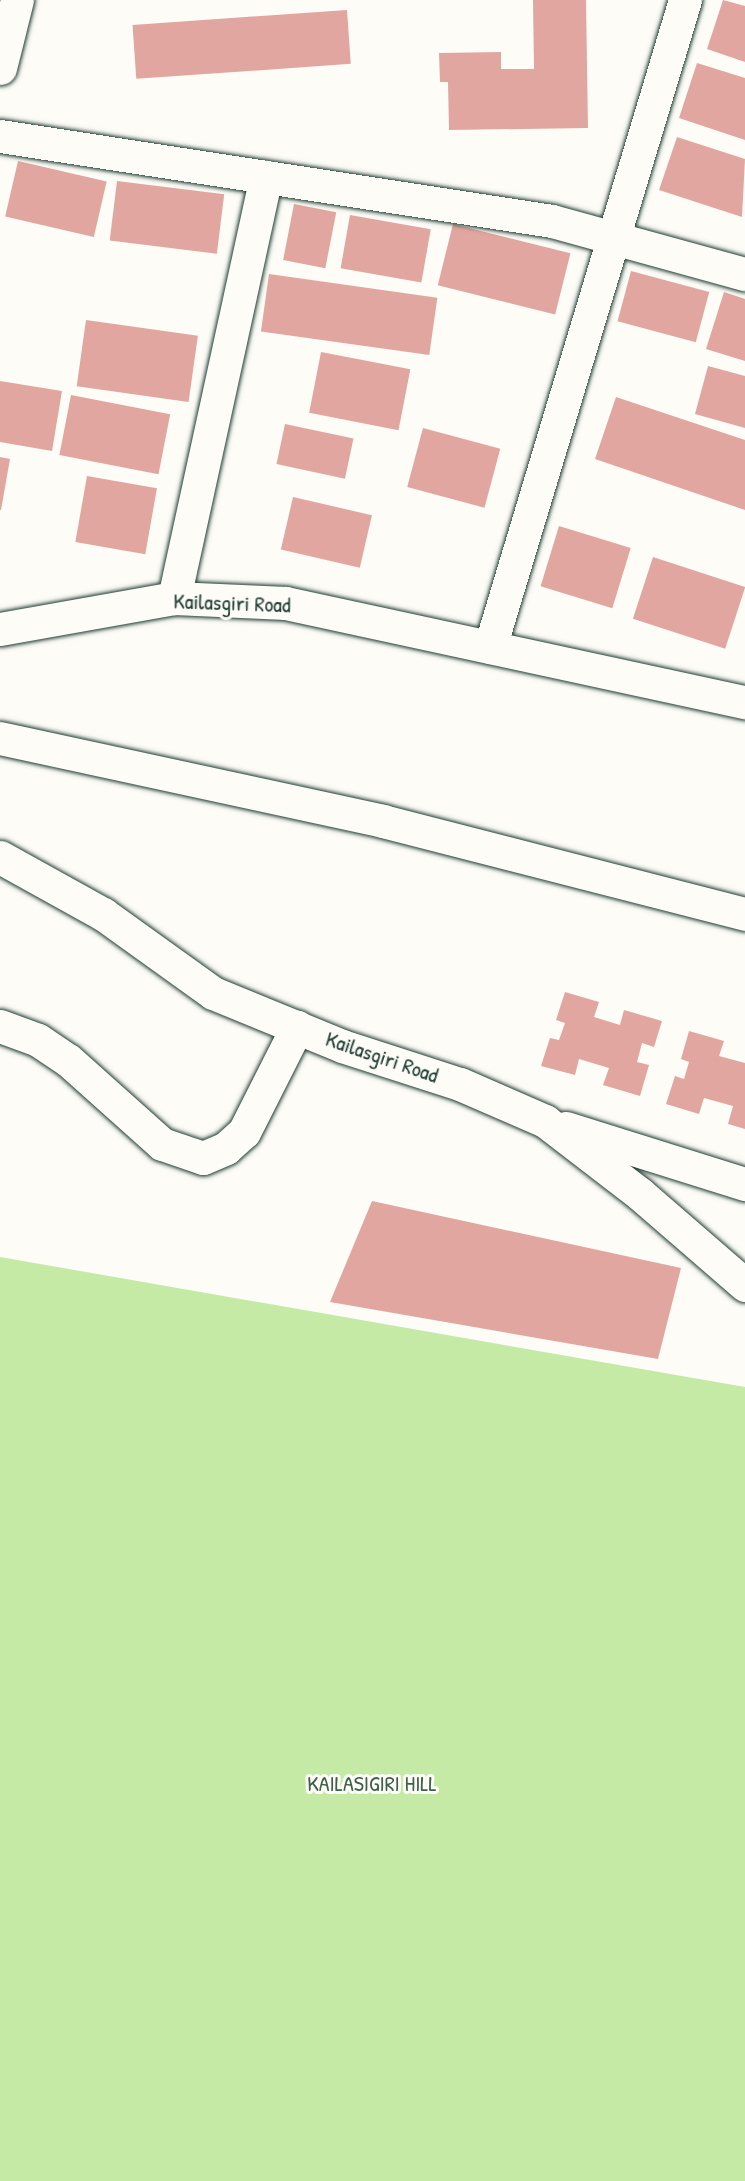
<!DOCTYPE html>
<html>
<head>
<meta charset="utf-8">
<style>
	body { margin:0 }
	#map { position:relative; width:745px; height:2181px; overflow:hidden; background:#fdfcf7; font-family:"Patrick Hand",sans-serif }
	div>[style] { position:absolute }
	.green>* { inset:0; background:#c4eaa5 }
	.building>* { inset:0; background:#e1a6a0; transform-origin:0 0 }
	.roads { filter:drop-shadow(0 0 2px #1f3d34) drop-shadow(0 0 2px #1f3d34) }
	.minor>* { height:33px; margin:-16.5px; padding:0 16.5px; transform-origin:16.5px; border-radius:16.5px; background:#fdfcf7 }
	span { translate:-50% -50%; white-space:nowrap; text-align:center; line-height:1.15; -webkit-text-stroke:6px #fdfcf7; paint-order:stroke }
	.street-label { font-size:22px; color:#1f3d34 }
	.park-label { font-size:22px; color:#40604b }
</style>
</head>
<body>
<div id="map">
	<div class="green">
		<div style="clip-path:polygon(0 1257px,745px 1387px,745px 2181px,0 2181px)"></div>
	</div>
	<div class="building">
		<div style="clip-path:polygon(533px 0,586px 0,588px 128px,449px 130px,448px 82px,440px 82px,439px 53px,501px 52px,501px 69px,534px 69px)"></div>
		<div style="clip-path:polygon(723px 0,745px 6px,745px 62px,707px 49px)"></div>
		<div style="left:347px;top:10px;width:54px;height:215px;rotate:86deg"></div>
		<div style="clip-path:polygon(697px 63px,745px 78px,745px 140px,679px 118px)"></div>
		<div style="clip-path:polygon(677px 137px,745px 159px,742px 217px,659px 190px)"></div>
		<div style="left:18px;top:161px;width:91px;height:57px;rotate:13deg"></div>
		<div style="left:117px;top:181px;width:108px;height:60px;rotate:7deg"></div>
		<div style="left:294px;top:204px;width:43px;height:57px;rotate:11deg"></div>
		<div style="left:350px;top:215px;width:82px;height:54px;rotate:10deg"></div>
		<div style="left:453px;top:224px;width:121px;height:63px;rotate:14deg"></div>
		<div style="left:631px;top:271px;width:81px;height:52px;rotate:15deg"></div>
		<div style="left:269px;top:274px;width:170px;height:58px;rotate:8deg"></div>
		<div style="clip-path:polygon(724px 292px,745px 299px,745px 361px,706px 349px)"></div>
		<div style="left:86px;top:320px;width:113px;height:67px;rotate:8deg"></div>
		<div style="left:321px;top:352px;width:91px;height:62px;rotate:11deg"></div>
		<div style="clip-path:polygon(708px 366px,745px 376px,745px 428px,695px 414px)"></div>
		<div style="clip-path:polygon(0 381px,62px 391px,52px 451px,0 442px)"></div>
		<div style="left:71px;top:395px;width:101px;height:61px;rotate:11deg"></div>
		<div style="clip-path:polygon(616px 397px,745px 440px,745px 510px,595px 459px)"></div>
		<div style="left:285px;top:424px;width:70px;height:41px;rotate:12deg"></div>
		<div style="left:423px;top:428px;width:80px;height:61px;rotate:15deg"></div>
		<div style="clip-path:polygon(0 457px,10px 459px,1px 510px,0 510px)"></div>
		<div style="left:87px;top:476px;width:71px;height:67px;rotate:10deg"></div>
		<div style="left:293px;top:497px;width:81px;height:54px;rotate:13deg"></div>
		<div style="left:559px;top:526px;width:75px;height:63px;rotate:17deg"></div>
		<div style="left:653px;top:557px;width:97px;height:65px;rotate:18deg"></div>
		<div style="clip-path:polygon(565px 992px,599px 1002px,594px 1017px,620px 1025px,624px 1010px,662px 1021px,654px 1047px,642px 1043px,637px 1062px,649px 1065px,640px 1096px,603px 1085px,609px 1068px,579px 1059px,575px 1075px,541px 1066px,550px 1038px,559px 1040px,565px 1023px,556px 1020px)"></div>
		<div style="clip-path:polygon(689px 1031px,724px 1041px,719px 1056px,745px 1063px,745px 1129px,728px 1124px,733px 1106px,704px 1098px,699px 1114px,666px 1104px,675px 1076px,684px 1079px,689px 1062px,681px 1059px)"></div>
		<div style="clip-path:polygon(372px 1201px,681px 1268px,658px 1359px,330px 1302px)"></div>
	</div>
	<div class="roads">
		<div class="minor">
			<div style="left:0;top:68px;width:70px;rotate:-76deg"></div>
			<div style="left:0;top:136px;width:559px;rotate:8.75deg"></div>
			<div style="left:552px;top:221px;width:200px;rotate:15.4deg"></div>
			<div style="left:174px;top:598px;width:431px;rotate:-77.7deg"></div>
			<div style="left:0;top:629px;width:177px;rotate:-10.1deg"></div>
			<div style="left:174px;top:598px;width:112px;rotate:2.6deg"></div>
			<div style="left:286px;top:603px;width:470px;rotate:12.2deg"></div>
			<div style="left:490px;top:647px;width:676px;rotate:-73.23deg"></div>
			<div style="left:0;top:738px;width:392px;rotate:12.2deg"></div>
			<div style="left:383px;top:821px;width:374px;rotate:14.4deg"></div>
			<div style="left:0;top:857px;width:118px;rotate:29deg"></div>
			<div style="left:103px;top:914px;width:135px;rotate:35.7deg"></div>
			<div style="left:213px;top:993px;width:139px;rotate:22.3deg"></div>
			<div style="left:342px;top:1046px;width:124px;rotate:17.9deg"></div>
			<div style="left:460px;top:1084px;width:93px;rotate:23.5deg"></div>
			<div style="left:545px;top:1121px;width:120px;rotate:37.5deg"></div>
			<div style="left:640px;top:1194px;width:139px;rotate:40.9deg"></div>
			<div style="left:0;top:1026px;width:40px;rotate:20.2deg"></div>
			<div style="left:38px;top:1040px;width:36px;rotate:34deg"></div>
			<div style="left:68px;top:1060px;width:126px;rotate:41.8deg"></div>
			<div style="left:162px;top:1144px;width:43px;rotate:18.9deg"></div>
			<div style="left:203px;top:1158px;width:25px;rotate:-23deg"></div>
			<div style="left:226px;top:1148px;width:24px;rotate:-42deg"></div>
			<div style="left:244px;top:1132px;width:118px;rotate:-63.2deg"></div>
			<div style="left:566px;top:1128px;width:188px;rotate:17.4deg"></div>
		</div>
	</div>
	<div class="street-label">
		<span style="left:232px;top:603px;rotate:2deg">Kailasgiri Road</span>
		<span style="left:382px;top:1057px;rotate:19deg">Kailasgiri Road</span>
	</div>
	<div class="park-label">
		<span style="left:372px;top:1784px">KAILASIGIRI HILL</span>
	</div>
</div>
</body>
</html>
